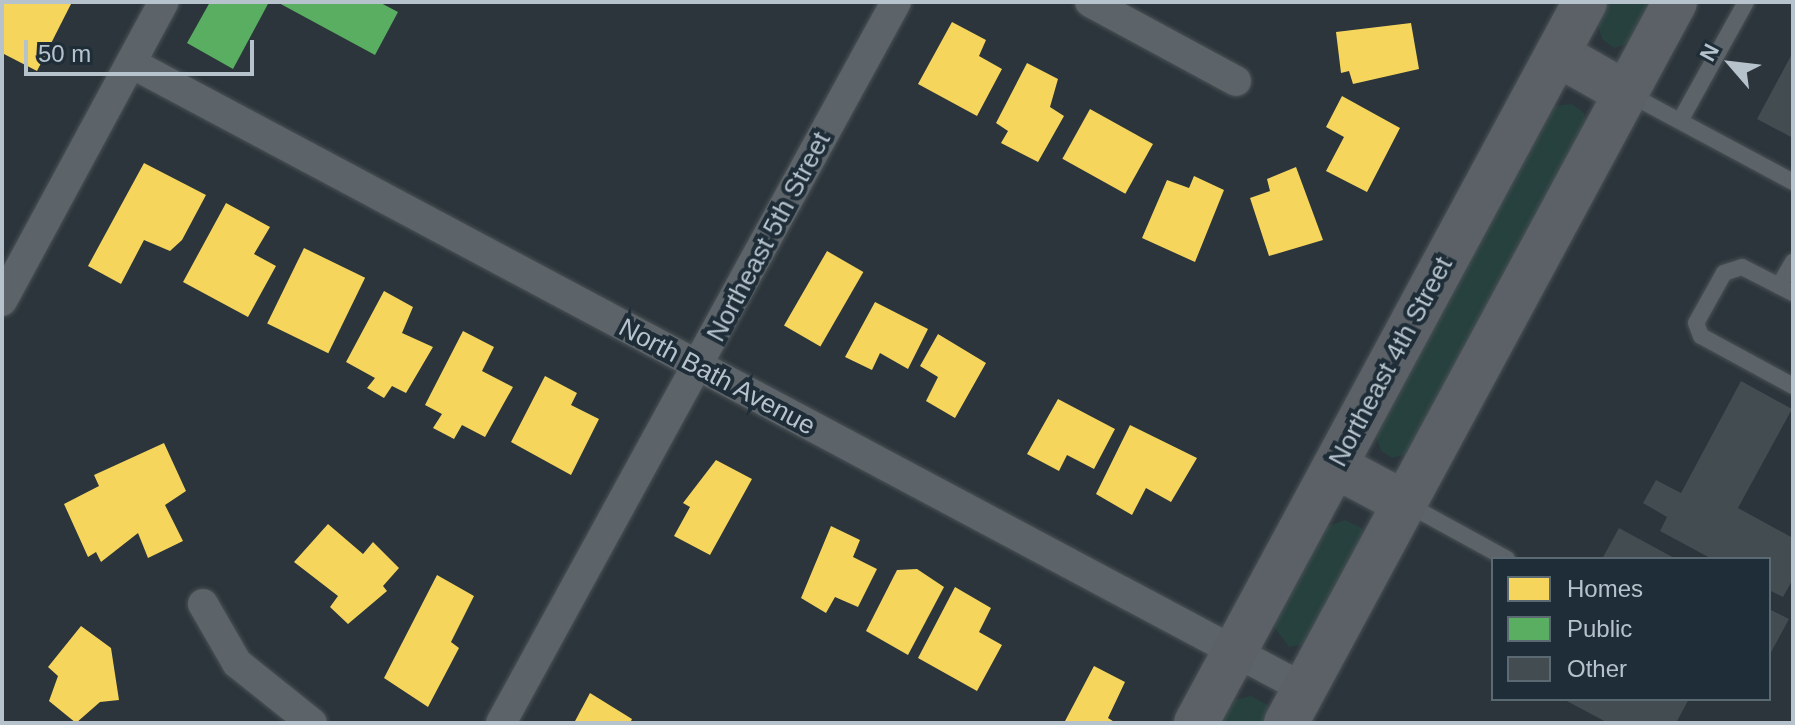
<!DOCTYPE html>
<html>
<head>
<meta charset="utf-8">
<style>
	body { margin:0 }
	#map { position:relative; width:1795px; height:725px; overflow:hidden; background:#2b353b; font-family:Arial,sans-serif }
	div>[style] { position:absolute }
	.green>* { inset:0; background:#27413f }
	.homes>* { inset:0; background:#f6d55c; transform-origin:0 0 }
	.public>* { inset:0; background:#5aae61 }
	.building>* { inset:0; background:#434c51 }
	.roads { filter:drop-shadow(0 0 2px #4a5155) drop-shadow(0 0 2px #4a5155) }
	.lane>* { height:16px; margin:-8px; padding:0 8px; transform-origin:8px; border-radius:8px; background:#5c6369 }
	.street>* { height:30px; margin:-15px; padding:0 15px; transform-origin:15px; border-radius:15px; background:#5c6369 }
	.secondary>* { height:44px; margin:-22px; padding:0 22px; transform-origin:22px; border-radius:22px; background:#5b6167 }
	span { translate:-50% -50%; white-space:nowrap; text-align:center; line-height:1.15; -webkit-text-stroke:8px #1e2d37; paint-order:stroke }
	.street-label { font-size:26px; color:#b6c3cc }
	.frame { position:absolute; inset:0; border:4px solid #b6c3cc; pointer-events:none }
	.legend { position:absolute; left:1491px; top:557px; width:280px; height:144px; box-sizing:border-box; background:#1e2d37; border:2px solid #5b6973; margin:0; padding:10px 14px; list-style:none; font-size:24px; color:#b6c3cc }
	.legend li { display:flex; align-items:center; gap:16px; height:40px }
	.legend b { width:40px; border:2px solid #5b6973 }
	.north { position:absolute; left:1691px; top:24px; width:80px; height:80px; -webkit-text-stroke:6px #1e2d37; paint-order:stroke; rotate:298deg; font-size:22px; font-weight:700; line-height:32px; text-align:center; color:#b6c3cc }
	.north::after { content:''; display:block; margin:auto; width:28px; height:36px; background:#b6c3cc; clip-path:polygon(50% 0,100% 100%,50% 72%,0 100%) }
	.scale { position:absolute; left:24px; top:40px; width:230px; height:36px; box-sizing:border-box; border:4px solid #b6c3cc; border-top:0; padding-left:10px; font-size:24px; line-height:28px; white-space:nowrap; color:#b6c3cc; -webkit-text-stroke:6px #1e2d37; paint-order:stroke }
</style>
</head>
<body>
<div id="map">
	<div class="green">
		<div style="clip-path:polygon(1607px 2px,1654px 2px,1632px 42px,1614px 48px,1602px 39px,1597px 21px)"></div>
		<div style="clip-path:polygon(1572px 104px,1584px 113px,1587px 130px,1414px 452px,1392px 458px,1381px 451px,1375px 433px,1554px 106px)"></div>
		<div style="clip-path:polygon(1345px 520px,1362px 528px,1364px 543px,1311px 643px,1289px 647px,1272px 624px,1325px 527px)"></div>
		<div style="clip-path:polygon(1251px 696px,1268px 705px,1267px 723px,1218px 723px,1229px 701px)"></div>
	</div>
	<div class="homes">
		<div style="clip-path:polygon(2px 2px,72px 2px,37px 71px,2px 53px)"></div>
		<div style="clip-path:polygon(952px 22px,986px 40px,979px 56px,1002px 69px,977px 116px,918px 84px)"></div>
		<div style="clip-path:polygon(1411px 23px,1419px 69px,1353px 84px,1349px 71px,1341px 73px,1336px 32px)"></div>
		<div style="clip-path:polygon(1027px 63px,1058px 79px,1050px 107px,1064px 116px,1038px 162px,1001px 143px,1008px 131px,996px 123px)"></div>
		<div style="clip-path:polygon(1342px 96px,1400px 128px,1367px 192px,1326px 171px,1344px 137px,1326px 127px)"></div>
		<div style="left:1090px;top:109px;width:72px;height:57px;rotate:29deg"></div>
		<div style="clip-path:polygon(144px 163px,206px 195px,182px 240px,170px 251px,144px 240px,121px 284px,88px 266px)"></div>
		<div style="clip-path:polygon(1296px 167px,1323px 240px,1269px 256px,1250px 198px,1270px 191px,1267px 179px)"></div>
		<div style="clip-path:polygon(1194px 176px,1224px 190px,1195px 262px,1142px 238px,1167px 180px,1189px 188px)"></div>
		<div style="clip-path:polygon(226px 203px,270px 227px,254px 254px,276px 266px,248px 317px,183px 282px)"></div>
		<div style="left:304px;top:248px;width:68px;height:84px;rotate:26deg"></div>
		<div style="left:827px;top:251px;width:42px;height:86px;rotate:30deg"></div>
		<div style="clip-path:polygon(384px 291px,413px 307px,402px 333px,433px 347px,406px 393px,392px 386px,384px 398px,367px 388px,375px 378px,346px 362px)"></div>
		<div style="clip-path:polygon(875px 302px,928px 329px,908px 369px,880px 353px,872px 370px,845px 357px)"></div>
		<div style="clip-path:polygon(463px 331px,494px 347px,482px 371px,513px 387px,485px 437px,462px 425px,454px 439px,433px 428px,442px 414px,425px 405px)"></div>
		<div style="clip-path:polygon(938px 334px,986px 363px,955px 418px,926px 401px,938px 377px,920px 366px)"></div>
		<div style="clip-path:polygon(545px 376px,577px 393px,571px 405px,599px 419px,571px 475px,511px 442px)"></div>
		<div style="clip-path:polygon(1058px 399px,1115px 429px,1094px 469px,1067px 455px,1059px 471px,1027px 454px)"></div>
		<div style="clip-path:polygon(1130px 425px,1197px 458px,1171px 502px,1146px 488px,1132px 515px,1096px 494px)"></div>
		<div style="clip-path:polygon(164px 443px,186px 491px,165px 505px,183px 541px,148px 558px,138px 533px,101px 562px,96px 552px,88px 557px,64px 504px,99px 486px,94px 475px)"></div>
		<div style="clip-path:polygon(716px 460px,752px 479px,710px 555px,674px 536px,690px 507px,683px 503px)"></div>
		<div style="clip-path:polygon(328px 524px,363px 554px,373px 542px,399px 568px,383px 586px,387px 591px,348px 624px,330px 607px,338px 596px,294px 562px)"></div>
		<div style="clip-path:polygon(831px 526px,860px 540px,853px 557px,877px 569px,858px 607px,835px 597px,826px 613px,801px 598px)"></div>
		<div style="clip-path:polygon(917px 569px,944px 587px,908px 655px,866px 631px,897px 570px)"></div>
		<div style="clip-path:polygon(437px 575px,474px 596px,451px 642px,459px 648px,428px 707px,384px 678px)"></div>
		<div style="clip-path:polygon(955px 587px,991px 608px,979px 632px,1002px 645px,977px 691px,918px 658px)"></div>
		<div style="clip-path:polygon(81px 626px,111px 648px,119px 700px,100px 702px,76px 723px,49px 701px,58px 676px,48px 667px)"></div>
		<div style="clip-path:polygon(1094px 666px,1125px 682px,1108px 718px,1116px 723px,1064px 723px)"></div>
		<div style="clip-path:polygon(590px 693px,632px 719px,630px 723px,574px 723px)"></div>
	</div>
	<div class="public">
		<div style="clip-path:polygon(210px 2px,269px 2px,233px 69px,187px 43px)"></div>
		<div style="clip-path:polygon(277px 2px,379px 2px,398px 12px,375px 55px)"></div>
	</div>
	<div class="building">
		<div style="clip-path:polygon(1793px 52px,1793px 138px,1757px 119px)"></div>
		<div style="clip-path:polygon(1741px 381px,1792px 409px,1738px 508px,1793px 538px,1793px 579px,1783px 597px,1769px 590px,1769px 559px,1712px 559px,1660px 531px,1667px 517px,1643px 503px,1656px 480px,1681px 493px)"></div>
		<div style="clip-path:polygon(1619px 528px,1676px 559px,1602px 559px)"></div>
		<div style="clip-path:polygon(1769px 609px,1789px 619px,1769px 656px)"></div>
		<div style="clip-path:polygon(1563px 699px,1689px 699px,1676px 723px,1608px 723px)"></div>
	</div>
	<div class="roads">
		<div class="lane">
			<div style="left:1629px;top:94px;width:186px;rotate:28.2deg"></div>
			<div style="left:1680px;top:121px;width:136px;rotate:-61deg"></div>
			<div style="left:1779px;top:286px;width:28px;rotate:-60deg"></div>
			<div style="left:1793px;top:293px;width:57px;rotate:-153deg"></div>
			<div style="left:1742px;top:267px;width:19px;rotate:162deg"></div>
			<div style="left:1724px;top:273px;width:57px;rotate:119.2deg"></div>
			<div style="left:1696px;top:323px;width:14px;rotate:69deg"></div>
			<div style="left:1701px;top:336px;width:105px;rotate:28.5deg"></div>
			<div style="left:1407px;top:504px;width:114px;rotate:28.8deg"></div>
		</div>
		<div class="street">
			<div style="left:1090px;top:2px;width:166px;rotate:28.4deg"></div>
			<div style="left:131px;top:63px;width:1330px;rotate:28.07deg"></div>
			<div style="left:2px;top:301px;width:340px;rotate:-61.6deg"></div>
			<div style="left:203px;top:604px;width:68px;rotate:60deg"></div>
			<div style="left:237px;top:663px;width:96px;rotate:38.7deg"></div>
			<div style="left:501px;top:723px;width:822px;rotate:-61.28deg"></div>
		</div>
		<div class="secondary">
			<div style="left:1557px;top:54px;width:79px;rotate:29.5deg"></div>
			<div style="left:1335px;top:466px;width:79px;rotate:27.9deg"></div>
			<div style="left:1196px;top:723px;width:819px;rotate:-61.65deg"></div>
			<div style="left:1286px;top:723px;width:819px;rotate:-61.65deg"></div>
		</div>
	</div>
	<div class="street-label">
		<span style="left:769px;top:237px;rotate:-62deg">Northeast 5th Street</span>
		<span style="left:1391px;top:362px;rotate:-62deg">Northeast 4th Street</span>
		<span style="left:717px;top:377px;rotate:28deg">North Bath Avenue</span>
	</div>
	<div class="frame"></div>
	<ul class="legend">
	<li><b style="height:22px;background:#f6d55c"></b>Homes</li>
	<li><b style="height:22px;background:#5aae61"></b>Public</li>
	<li><b style="height:22px;background:#434c51"></b>Other</li>
	</ul>
	<div class="north">N</div>
	<div class="scale">50 m</div>
</div>
</body>
</html>
